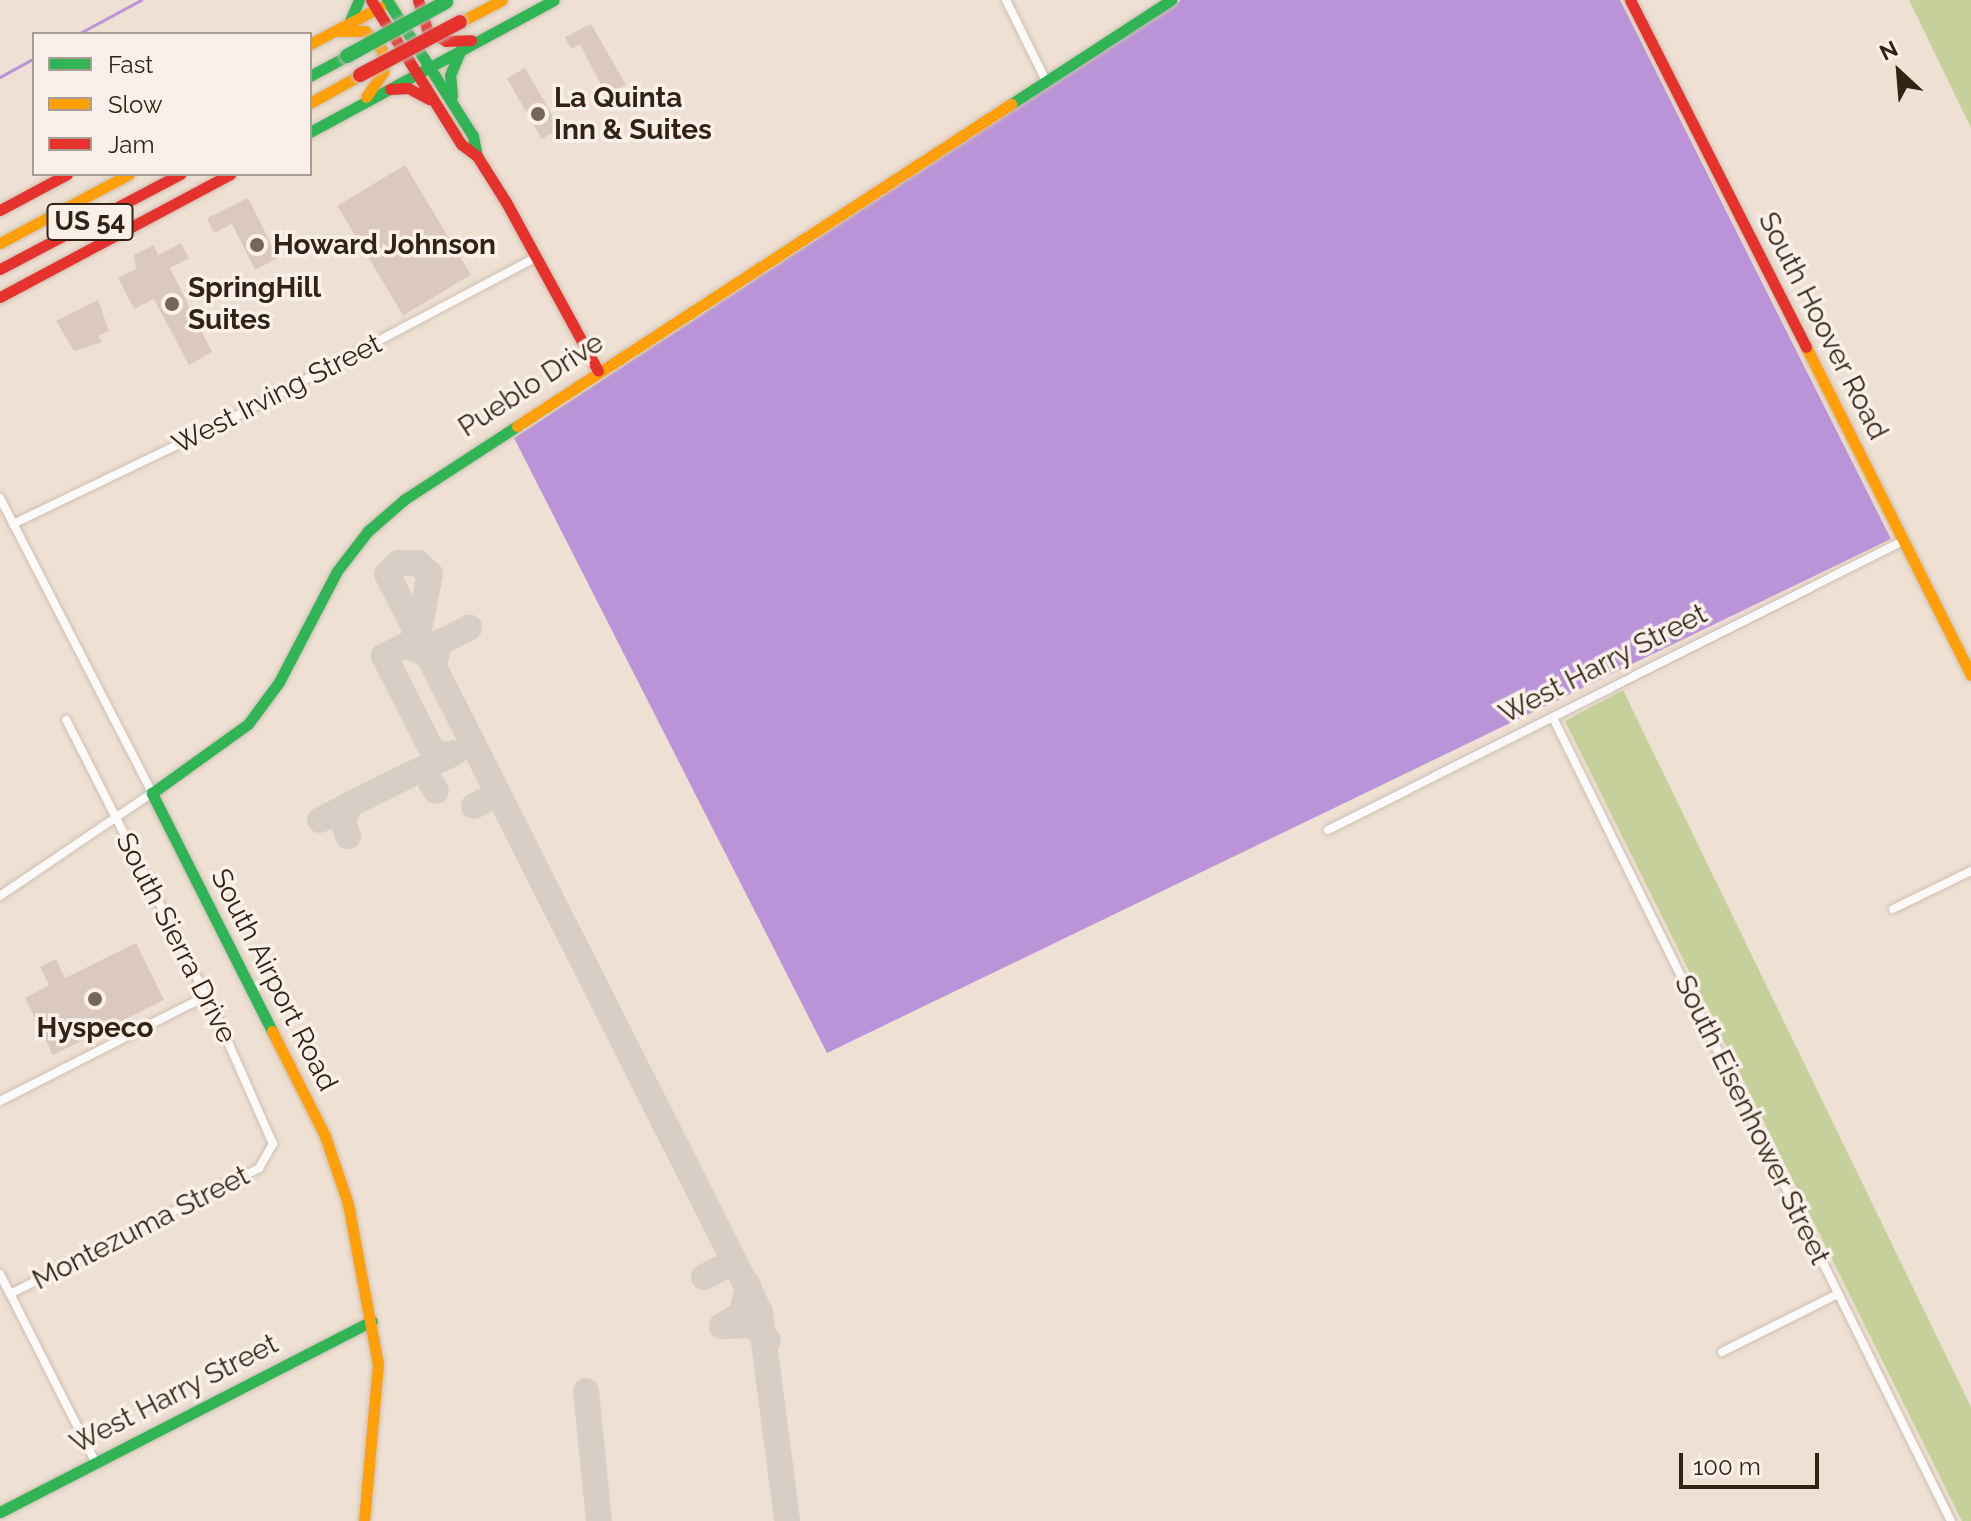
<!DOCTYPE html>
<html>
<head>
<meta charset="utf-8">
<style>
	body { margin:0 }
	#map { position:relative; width:1971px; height:1521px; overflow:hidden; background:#eee1d4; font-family:Raleway,sans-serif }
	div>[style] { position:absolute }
	.green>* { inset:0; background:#c6d09a }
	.water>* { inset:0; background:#ba93d8 }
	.stream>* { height:3px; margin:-1.5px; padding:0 1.5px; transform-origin:1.5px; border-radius:1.5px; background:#ba93d8 }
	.taxiway>* { height:26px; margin:-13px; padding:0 13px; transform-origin:13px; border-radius:13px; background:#d8cec6 }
	.building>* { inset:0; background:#dcc9bd; transform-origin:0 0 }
	.roads { filter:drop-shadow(0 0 2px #cdbfb2) drop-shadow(0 0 2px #cdbfb2) }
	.street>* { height:8px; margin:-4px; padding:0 4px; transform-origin:4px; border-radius:4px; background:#fcfaf9 }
	.fast>* { height:11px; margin:-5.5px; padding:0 5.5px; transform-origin:5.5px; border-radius:5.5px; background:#30b455 }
	.slow>* { height:11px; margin:-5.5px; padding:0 5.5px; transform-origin:5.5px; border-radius:5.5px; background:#ff9f0a }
	.jam>* { height:11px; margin:-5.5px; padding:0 5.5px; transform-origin:5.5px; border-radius:5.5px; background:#e5322d }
	.bridges { filter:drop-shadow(0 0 2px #c8c0b8) drop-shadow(0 0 2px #c8c0b8) }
	.fast-bridge>* { height:14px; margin:-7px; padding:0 7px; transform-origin:7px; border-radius:7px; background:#30b455 }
	.jam-bridge>* { height:14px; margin:-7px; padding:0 7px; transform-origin:7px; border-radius:7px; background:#e5322d }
	.dots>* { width:22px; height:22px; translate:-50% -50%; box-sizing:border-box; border:4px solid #f9f0e9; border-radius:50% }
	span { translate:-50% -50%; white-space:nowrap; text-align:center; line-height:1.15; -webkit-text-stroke:7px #f9f0e9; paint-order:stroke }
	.shield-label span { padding:2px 6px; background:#f9f0e9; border:2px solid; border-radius:6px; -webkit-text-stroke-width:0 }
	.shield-label { font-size:26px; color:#332315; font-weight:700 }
	.poi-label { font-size:28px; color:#332315; font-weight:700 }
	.left { translate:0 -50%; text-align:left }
	.street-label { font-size:28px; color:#332315 }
	.legend { position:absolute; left:32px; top:32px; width:280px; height:144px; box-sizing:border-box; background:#f9f0e9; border:2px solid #aa9e94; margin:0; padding:10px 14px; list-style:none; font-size:24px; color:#332315 }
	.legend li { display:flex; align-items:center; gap:16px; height:40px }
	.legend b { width:40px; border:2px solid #aa9e94 }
	.north { position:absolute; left:1859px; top:32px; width:80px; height:80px; -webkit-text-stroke:6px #f9f0e9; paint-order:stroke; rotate:334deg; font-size:22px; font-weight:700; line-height:32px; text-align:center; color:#332315 }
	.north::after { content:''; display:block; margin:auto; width:28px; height:36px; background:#332315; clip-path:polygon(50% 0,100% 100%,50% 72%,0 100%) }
	.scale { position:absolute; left:1679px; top:1453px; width:140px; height:36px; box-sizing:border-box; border:4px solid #332315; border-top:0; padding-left:10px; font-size:24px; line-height:28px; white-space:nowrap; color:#332315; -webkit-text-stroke:6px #f9f0e9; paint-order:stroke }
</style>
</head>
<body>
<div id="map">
	<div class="green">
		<div style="clip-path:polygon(1909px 0,1971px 0,1971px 128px)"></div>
		<div style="clip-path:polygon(1623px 690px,1971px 1407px,1971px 1521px,1962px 1521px,1565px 721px)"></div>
	</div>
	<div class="water">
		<div style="clip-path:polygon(1181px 0,1620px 0,1891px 539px,827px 1053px,514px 438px)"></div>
	</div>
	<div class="stream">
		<div style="left:78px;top:34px;width:72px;rotate:-28.4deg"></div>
		<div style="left:0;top:77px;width:39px;rotate:-29deg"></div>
	</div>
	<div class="taxiway">
		<div style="left:418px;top:635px;width:68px;rotate:-116.9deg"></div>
		<div style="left:387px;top:574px;width:16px;rotate:-43deg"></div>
		<div style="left:399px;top:563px;width:19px"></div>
		<div style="left:418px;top:563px;width:16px;rotate:43deg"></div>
		<div style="left:430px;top:574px;width:62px;rotate:101.1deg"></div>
		<div style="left:418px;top:635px;width:758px;rotate:63.2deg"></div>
		<div style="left:760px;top:1312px;width:211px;rotate:82.6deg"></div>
		<div style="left:429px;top:656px;width:25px;rotate:-154deg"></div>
		<div style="left:406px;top:645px;width:25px;rotate:153deg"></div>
		<div style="left:384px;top:656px;width:108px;rotate:63deg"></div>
		<div style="left:433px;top:752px;width:14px;rotate:12deg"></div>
		<div style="left:434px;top:666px;width:24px;rotate:-78deg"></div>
		<div style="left:439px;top:643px;width:34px;rotate:-27deg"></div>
		<div style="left:431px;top:783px;width:9px;rotate:58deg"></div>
		<div style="left:349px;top:805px;width:117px;rotate:-26.3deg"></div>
		<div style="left:474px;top:806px;width:11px;rotate:-27deg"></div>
		<div style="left:320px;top:820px;width:33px;rotate:-27deg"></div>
		<div style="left:349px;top:805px;width:18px;rotate:109deg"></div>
		<div style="left:343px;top:822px;width:15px;rotate:70deg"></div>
		<div style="left:704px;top:1277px;width:18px;rotate:-27deg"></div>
		<div style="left:748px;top:1285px;width:29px;rotate:102deg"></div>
		<div style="left:742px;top:1313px;width:24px;rotate:147deg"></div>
		<div style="left:722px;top:1326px;width:31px;rotate:-2deg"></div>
		<div style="left:753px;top:1325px;width:21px;rotate:45deg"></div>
		<div style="left:586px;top:1391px;width:131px;rotate:84.3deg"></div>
	</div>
	<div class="building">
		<div style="clip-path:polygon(591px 24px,626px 85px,606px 95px,580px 44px,571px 49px,565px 37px)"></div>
		<div style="left:525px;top:68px;width:70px;height:21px;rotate:60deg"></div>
		<div style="left:405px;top:165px;width:128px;height:79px;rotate:59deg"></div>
		<div style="clip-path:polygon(248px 198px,278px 258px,255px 270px,232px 224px,214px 233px,207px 218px)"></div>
		<div style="clip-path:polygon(181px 243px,189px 258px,170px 268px,212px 352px,189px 365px,154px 299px,134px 309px,118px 278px,136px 269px,134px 255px,154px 245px,158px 255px)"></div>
		<div style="clip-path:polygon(98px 300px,109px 331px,98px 336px,102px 342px,74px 351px,56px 321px)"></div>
		<div style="clip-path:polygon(136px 943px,164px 1000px,53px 1055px,25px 998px,49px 985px,40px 967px,56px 959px,65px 978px)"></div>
	</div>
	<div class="roads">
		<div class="street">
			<div style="left:1006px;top:0;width:90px;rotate:63.7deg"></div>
			<div style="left:0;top:498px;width:332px;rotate:62.7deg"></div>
			<div style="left:152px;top:793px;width:184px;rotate:145.9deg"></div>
			<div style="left:13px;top:524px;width:235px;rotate:-25.7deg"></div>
			<div style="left:225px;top:422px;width:352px;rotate:-27.9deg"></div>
			<div style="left:1553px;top:718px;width:896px;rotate:63.64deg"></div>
			<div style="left:1328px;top:830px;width:641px;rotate:-26.68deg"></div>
			<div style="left:1893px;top:909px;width:87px;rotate:-26deg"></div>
			<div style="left:0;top:1101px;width:231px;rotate:-27deg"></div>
			<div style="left:0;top:1274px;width:212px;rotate:63.1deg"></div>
			<div style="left:10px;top:1294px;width:279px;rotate:-26.8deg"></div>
			<div style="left:259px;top:1168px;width:28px;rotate:-60deg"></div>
			<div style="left:273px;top:1144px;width:139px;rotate:-113.8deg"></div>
			<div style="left:217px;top:1017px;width:333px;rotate:-116.9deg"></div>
			<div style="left:1722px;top:1352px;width:130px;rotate:-26.6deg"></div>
		</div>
		<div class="fast">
			<div style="left:387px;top:0;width:161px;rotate:57.7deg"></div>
			<div style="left:473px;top:136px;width:20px;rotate:79deg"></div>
			<div style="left:350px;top:21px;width:23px;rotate:-67deg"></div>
			<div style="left:310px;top:76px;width:42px;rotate:-28.4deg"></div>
			<div style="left:452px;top:96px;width:21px;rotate:-95deg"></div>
			<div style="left:450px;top:75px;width:28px;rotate:-67deg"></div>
			<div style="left:1011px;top:104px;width:191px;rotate:-33deg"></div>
			<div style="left:310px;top:132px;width:277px;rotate:-28.4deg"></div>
			<div style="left:272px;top:1031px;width:267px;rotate:-116.8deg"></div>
			<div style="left:152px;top:793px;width:118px;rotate:-35.7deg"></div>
			<div style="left:248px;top:724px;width:52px;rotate:-53.6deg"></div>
			<div style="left:279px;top:682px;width:125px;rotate:-62.4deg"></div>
			<div style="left:337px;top:571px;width:51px;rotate:-52.2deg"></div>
			<div style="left:368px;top:531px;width:49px;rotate:-40.9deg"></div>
			<div style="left:405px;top:499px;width:134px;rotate:-33.1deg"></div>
			<div style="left:0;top:1512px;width:418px;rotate:-27.2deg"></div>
		</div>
		<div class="slow">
			<div style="left:460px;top:22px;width:47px;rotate:-27.6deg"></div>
			<div style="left:335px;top:31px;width:30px"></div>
			<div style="left:365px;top:31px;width:25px;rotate:48deg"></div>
			<div style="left:382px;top:50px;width:22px;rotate:87deg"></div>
			<div style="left:383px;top:72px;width:30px;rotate:124deg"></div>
			<div style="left:310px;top:44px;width:79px;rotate:-27.9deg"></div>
			<div style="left:310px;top:103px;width:57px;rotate:-29.2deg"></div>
			<div style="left:0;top:243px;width:146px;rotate:-28.1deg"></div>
			<div style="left:1806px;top:347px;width:367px;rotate:63.3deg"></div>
			<div style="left:517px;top:426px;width:590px;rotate:-33.1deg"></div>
			<div style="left:272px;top:1031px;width:118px;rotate:63.2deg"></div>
			<div style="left:325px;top:1136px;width:72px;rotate:71.3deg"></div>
			<div style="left:348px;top:1204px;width:163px;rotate:79.4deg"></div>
			<div style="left:378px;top:1364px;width:158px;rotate:95.1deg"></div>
		</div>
		<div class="jam">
			<div style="left:371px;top:0;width:170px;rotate:58deg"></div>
			<div style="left:461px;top:144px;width:20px;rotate:37deg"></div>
			<div style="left:477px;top:156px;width:54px;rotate:57.8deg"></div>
			<div style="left:506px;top:202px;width:192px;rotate:61.4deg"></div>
			<div style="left:418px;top:0;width:31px;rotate:73deg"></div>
			<div style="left:427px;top:30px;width:22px;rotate:30deg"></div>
			<div style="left:446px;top:41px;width:25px;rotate:-2deg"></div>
			<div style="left:1630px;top:0;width:389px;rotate:63.1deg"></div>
			<div style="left:390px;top:89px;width:18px;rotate:-3deg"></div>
			<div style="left:408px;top:88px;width:24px;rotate:28deg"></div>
			<div style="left:0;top:210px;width:76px;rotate:-28.2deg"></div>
			<div style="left:0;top:269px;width:204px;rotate:-27.8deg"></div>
			<div style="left:0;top:297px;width:261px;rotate:-28.1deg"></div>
		</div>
	</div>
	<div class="bridges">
		<div class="fast-bridge">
			<div style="left:347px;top:56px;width:113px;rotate:-28.6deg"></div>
		</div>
		<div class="jam-bridge">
			<div style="left:360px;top:75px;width:113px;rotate:-27.9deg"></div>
		</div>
	</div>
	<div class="dots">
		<div style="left:538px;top:114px;background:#746658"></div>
		<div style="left:257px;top:245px;background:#746658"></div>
		<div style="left:172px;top:304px;background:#746658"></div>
		<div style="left:95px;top:999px;background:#746658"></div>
	</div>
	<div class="shield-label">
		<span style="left:90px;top:222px">US 54</span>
	</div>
	<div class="poi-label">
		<span class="left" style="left:554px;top:114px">La Quinta<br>Inn &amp; Suites</span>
		<span class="left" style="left:273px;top:245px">Howard Johnson</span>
		<span class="left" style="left:188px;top:304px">SpringHill<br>Suites</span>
		<span style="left:95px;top:1028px">Hyspeco</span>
	</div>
	<div class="street-label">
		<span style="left:1823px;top:326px;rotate:63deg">South Hoover Road</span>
		<span style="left:531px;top:385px;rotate:-33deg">Pueblo Drive</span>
		<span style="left:277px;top:394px;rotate:-27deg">West Irving Street</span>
		<span style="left:1603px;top:664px;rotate:-27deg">West Harry Street</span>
		<span style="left:176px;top:938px;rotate:63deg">South Sierra Drive</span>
		<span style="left:274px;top:980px;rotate:63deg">South Airport Road</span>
		<span style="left:1752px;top:1120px;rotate:64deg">South Eisenhower Street</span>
		<span style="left:141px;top:1228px;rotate:-27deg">Montezuma Street</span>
		<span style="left:174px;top:1394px;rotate:-27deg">West Harry Street</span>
	</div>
	<ul class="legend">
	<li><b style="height:10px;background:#30b455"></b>Fast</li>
	<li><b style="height:10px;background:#ff9f0a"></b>Slow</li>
	<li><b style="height:10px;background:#e5322d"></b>Jam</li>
	</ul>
	<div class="north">N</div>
	<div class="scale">100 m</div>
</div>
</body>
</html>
